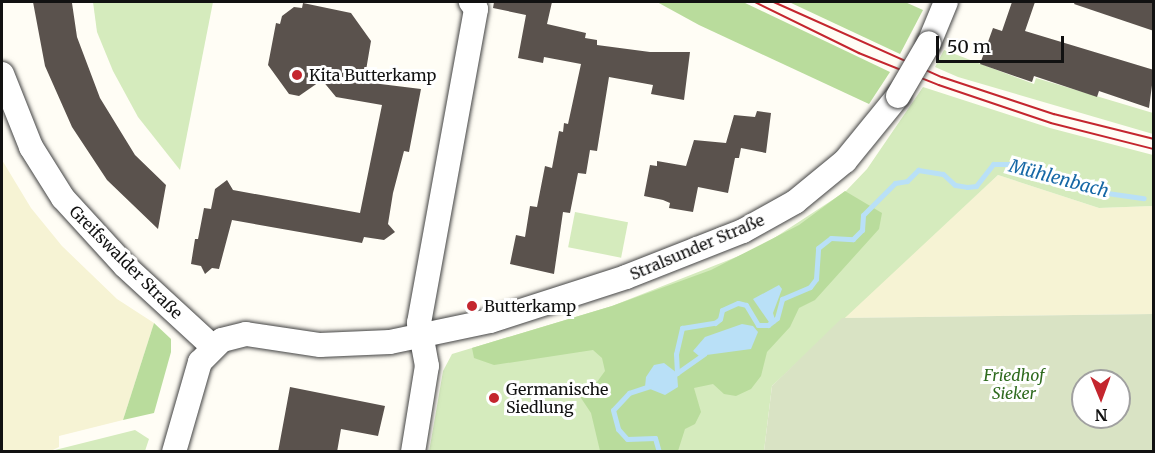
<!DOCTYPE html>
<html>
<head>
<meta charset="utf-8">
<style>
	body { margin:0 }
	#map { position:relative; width:1155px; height:453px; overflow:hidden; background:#fffdf5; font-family:Merriweather,serif }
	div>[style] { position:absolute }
	.farmland>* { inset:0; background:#f6f3d4 }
	.green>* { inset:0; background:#d5ebbd; transform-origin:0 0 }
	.forest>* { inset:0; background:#b9dc9c }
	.cemetery>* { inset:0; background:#d9e3c4 }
	.water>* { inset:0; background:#b9e0f7 }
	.stream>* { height:5px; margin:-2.5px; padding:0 2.5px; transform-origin:2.5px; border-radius:2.5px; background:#b9e0f7 }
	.building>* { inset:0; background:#5a524d }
	.roads { filter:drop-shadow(0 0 2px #444) drop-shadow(0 0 2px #444) }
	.minor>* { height:24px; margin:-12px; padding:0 12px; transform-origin:12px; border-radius:12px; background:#fff }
	.tram>* { height:1.5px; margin:-0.75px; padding:0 0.75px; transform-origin:0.75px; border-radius:0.75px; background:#c4262e }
	.bridges { filter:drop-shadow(0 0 2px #444) drop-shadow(0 0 2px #444) }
	.minor-bridge>* { height:24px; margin:-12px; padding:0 12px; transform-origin:12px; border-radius:12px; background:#fff }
	.dots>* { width:16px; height:16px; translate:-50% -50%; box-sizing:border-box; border:3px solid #fff; border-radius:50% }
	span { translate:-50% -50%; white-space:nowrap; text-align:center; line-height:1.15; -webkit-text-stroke:6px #fff; paint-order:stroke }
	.poi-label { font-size:16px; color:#111 }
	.left { translate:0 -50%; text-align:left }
	.street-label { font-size:16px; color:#111 }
	.park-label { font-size:16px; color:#2f6b1f; font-style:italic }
	.water-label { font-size:18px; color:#1768a6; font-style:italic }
	.frame { position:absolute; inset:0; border:3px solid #111; pointer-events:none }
	.north { position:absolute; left:1071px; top:369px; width:60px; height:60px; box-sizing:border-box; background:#fff; border:2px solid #a0a0a0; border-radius:50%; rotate:179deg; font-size:16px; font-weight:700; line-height:24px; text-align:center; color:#111 }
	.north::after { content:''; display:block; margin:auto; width:21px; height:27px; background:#c4262e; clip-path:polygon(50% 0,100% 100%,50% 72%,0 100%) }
	.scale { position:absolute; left:936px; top:36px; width:128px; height:27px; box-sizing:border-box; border:3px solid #111; border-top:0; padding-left:8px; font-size:18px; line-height:21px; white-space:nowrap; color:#111; -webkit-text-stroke:4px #fff; paint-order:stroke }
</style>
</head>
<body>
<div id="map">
	<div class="farmland">
		<div style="clip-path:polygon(2px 160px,31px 208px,62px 246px,117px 299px,154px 323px,123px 420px,59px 436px,59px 447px,51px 451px,2px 451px)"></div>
		<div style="clip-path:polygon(998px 175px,1099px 208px,1153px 206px,1153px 314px,842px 318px)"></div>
	</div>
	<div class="green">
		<div style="clip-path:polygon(93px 2px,213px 2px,180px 170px,138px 117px,113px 71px,97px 32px)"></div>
		<div style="clip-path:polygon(944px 50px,1034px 84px,1036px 78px,1153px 113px,1153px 134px,958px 77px,935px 67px)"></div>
		<div style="clip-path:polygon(923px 87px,1050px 128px,1153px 155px,1153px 206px,1099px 208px,998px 175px,772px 386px,764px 451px,429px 452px,443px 371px,452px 354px,612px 306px,759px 248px,846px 191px,867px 169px)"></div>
		<div style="left:575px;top:212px;width:54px;height:36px;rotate:11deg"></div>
		<div style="clip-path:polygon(135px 430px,149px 439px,145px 451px,51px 451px)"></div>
	</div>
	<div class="forest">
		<div style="clip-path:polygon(657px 2px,743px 2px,890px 72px,869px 104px,699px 25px)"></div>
		<div style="clip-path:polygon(789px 2px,905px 2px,923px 10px,900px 54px)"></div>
		<div style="clip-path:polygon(845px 191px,882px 213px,879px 229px,815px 300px,799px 308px,790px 327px,767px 352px,761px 376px,751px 389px,736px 396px,724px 394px,713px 384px,694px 388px,701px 412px,695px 424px,685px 429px,678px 451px,600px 451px,591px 413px,577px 392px,597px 382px,605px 371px,602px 358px,593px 350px,494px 365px,474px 358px,472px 348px,612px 306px,711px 270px,799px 225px)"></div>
		<div style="clip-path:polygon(154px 323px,171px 339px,171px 352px,154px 413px,123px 420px)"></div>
	</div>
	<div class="cemetery">
		<div style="clip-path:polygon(evenodd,1153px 314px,1153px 451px,764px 451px,772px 386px,842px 318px,1153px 314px,1083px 381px,1119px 381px,1119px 417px,1083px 417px,1083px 381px)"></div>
	</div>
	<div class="water">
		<div style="clip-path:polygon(779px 285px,782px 289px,773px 313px,776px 323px,771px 325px,753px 299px)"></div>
		<div style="clip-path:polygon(742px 324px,753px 326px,758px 332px,751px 349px,699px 356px,693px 351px,705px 337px)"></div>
		<div style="clip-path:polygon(664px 363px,677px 373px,678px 387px,665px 395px,645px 387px,646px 377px,654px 365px)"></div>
	</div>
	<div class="stream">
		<div style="left:677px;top:373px;width:33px;rotate:-35deg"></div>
		<div style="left:672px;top:376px;width:6px;rotate:-31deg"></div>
		<div style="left:677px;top:373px;width:19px;rotate:-93deg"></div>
		<div style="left:676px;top:354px;width:27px;rotate:-77deg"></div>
		<div style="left:682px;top:328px;width:33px;rotate:-9deg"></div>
		<div style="left:715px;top:323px;width:6px;rotate:-39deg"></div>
		<div style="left:720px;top:319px;width:9px;rotate:-77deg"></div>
		<div style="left:722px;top:310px;width:17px;rotate:-24deg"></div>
		<div style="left:738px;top:303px;width:8px;rotate:14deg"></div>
		<div style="left:746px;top:305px;width:23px;rotate:59deg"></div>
		<div style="left:758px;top:325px;width:10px"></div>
		<div style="left:768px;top:325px;width:11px;rotate:-38deg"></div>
		<div style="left:777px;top:318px;width:20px;rotate:-75deg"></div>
		<div style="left:782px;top:299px;width:30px;rotate:-23deg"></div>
		<div style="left:810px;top:287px;width:10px;rotate:-53deg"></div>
		<div style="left:816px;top:279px;width:31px;rotate:-86deg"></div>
		<div style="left:818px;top:248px;width:16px;rotate:-38deg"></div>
		<div style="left:831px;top:238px;width:22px;rotate:3deg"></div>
		<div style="left:853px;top:239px;width:13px;rotate:-45deg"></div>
		<div style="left:862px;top:230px;width:15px;rotate:-86deg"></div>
		<div style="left:863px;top:215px;width:45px;rotate:-45deg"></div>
		<div style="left:895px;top:183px;width:12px;rotate:-9deg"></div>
		<div style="left:907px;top:181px;width:16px;rotate:-45deg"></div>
		<div style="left:918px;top:170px;width:25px;rotate:9deg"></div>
		<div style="left:943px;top:174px;width:16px;rotate:43deg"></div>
		<div style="left:955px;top:185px;width:12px;rotate:9deg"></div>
		<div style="left:967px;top:187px;width:9px;rotate:-6deg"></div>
		<div style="left:976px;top:186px;width:28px;rotate:-52deg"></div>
		<div style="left:993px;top:164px;width:19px"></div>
		<div style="left:1012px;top:164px;width:99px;rotate:17deg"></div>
		<div style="left:1107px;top:193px;width:37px;rotate:8deg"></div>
		<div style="left:650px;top:386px;width:22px;rotate:162deg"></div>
		<div style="left:629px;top:393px;width:23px;rotate:133deg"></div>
		<div style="left:613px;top:410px;width:20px;rotate:75deg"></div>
		<div style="left:618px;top:429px;width:13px;rotate:48deg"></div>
		<div style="left:627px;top:439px;width:28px;rotate:-2deg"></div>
		<div style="left:655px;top:438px;width:15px;rotate:74deg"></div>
	</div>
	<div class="building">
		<div style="clip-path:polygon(33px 2px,72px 3px,77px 37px,100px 98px,135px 155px,166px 185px,158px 229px,107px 180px,72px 127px,45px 66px)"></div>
		<div style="clip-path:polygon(494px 2px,552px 2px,547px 24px,586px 33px,585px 38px,597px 40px,597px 45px,650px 52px,690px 52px,684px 100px,651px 94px,653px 85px,609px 77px,597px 151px,590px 150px,586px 174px,578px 173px,570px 213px,563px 212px,554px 274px,510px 264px,516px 235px,525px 237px,530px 206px,537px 207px,545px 166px,552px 168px,559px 131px,563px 132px,564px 123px,568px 124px,581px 64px,544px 57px,543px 63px,518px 58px,526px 15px,493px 8px)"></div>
		<div style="clip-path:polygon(1012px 2px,1035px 2px,1025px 31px,1154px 70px,1149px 108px,1099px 91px,1097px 97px,1034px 76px,1032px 82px,980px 64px,993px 28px,1002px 31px)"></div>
		<div style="clip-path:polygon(1075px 2px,1154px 2px,1154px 31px,1074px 4px)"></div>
		<div style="clip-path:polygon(303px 3px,351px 13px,371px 41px,364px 82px,421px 89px,409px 152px,404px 151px,393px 193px,388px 224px,395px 232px,384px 240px,364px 237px,362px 243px,232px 220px,219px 269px,212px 268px,205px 274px,201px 266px,191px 264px,195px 239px,198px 239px,204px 208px,211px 209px,215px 189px,227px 180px,233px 190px,360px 213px,382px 105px,336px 97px,322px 80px,299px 96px,289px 94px,268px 65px,276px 23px,280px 24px,282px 16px,294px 7px,302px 8px)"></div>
		<div style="clip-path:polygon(757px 111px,771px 113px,766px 153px,741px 148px,739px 158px,735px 158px,728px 193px,698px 187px,693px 212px,669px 208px,670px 203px,663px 200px,644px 196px,650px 165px,657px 166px,657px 161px,686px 166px,694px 140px,726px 143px,734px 115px,755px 117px)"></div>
		<div style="clip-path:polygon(290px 387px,385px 406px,378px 436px,341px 429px,337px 452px,278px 452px)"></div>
	</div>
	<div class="roads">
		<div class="minor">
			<div style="left:929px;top:43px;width:44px;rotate:-67.5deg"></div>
			<div style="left:2px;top:74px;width:79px;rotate:68.3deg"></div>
			<div style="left:31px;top:147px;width:60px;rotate:57.9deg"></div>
			<div style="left:63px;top:198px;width:92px;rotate:47.6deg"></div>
			<div style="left:125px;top:266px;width:120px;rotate:42.6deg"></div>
			<div style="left:174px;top:452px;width:94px;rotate:-73.9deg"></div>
			<div style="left:200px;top:362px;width:31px;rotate:-45deg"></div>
			<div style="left:222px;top:340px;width:25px;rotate:-14deg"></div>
			<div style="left:246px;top:334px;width:75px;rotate:8.5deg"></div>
			<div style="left:320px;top:345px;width:70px;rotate:-2.5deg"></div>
			<div style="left:390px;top:342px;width:102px;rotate:-11.9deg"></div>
			<div style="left:490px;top:321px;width:143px;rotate:-17.9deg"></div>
			<div style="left:626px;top:277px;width:126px;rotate:-21.5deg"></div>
			<div style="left:743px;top:231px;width:60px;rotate:-29.1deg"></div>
			<div style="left:795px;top:202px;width:65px;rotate:-39.4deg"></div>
			<div style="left:845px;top:161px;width:84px;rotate:-50.8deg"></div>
			<div style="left:413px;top:452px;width:87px;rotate:-80.8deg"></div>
			<div style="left:427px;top:366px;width:44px;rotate:-100.5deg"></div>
			<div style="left:419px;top:323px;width:319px;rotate:-79.7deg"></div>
			<div style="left:476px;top:9px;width:9px;rotate:-126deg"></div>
		</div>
	</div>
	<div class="tram">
		<div style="left:755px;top:2px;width:116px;rotate:26.1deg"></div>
		<div style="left:859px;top:53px;width:86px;rotate:21.8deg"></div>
		<div style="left:939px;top:85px;width:118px;rotate:18.7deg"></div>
		<div style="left:1051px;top:123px;width:106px;rotate:14.2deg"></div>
		<div style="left:774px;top:2px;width:184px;rotate:24.1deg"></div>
		<div style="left:942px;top:77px;width:118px;rotate:18.3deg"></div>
		<div style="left:1054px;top:114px;width:103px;rotate:14deg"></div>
	</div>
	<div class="bridges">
		<div class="minor-bridge">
			<div style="left:898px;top:96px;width:61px;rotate:-59.7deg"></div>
		</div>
	</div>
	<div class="dots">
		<div style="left:297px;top:75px;background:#c4262e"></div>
		<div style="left:472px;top:306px;background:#c4262e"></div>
		<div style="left:494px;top:398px;background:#c4262e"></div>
	</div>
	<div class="poi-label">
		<span class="left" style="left:309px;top:75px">Kita Butterkamp</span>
		<span class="left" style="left:484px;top:306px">Butterkamp</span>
		<span class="left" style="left:506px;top:398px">Germanische<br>Siedlung</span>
	</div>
	<div class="street-label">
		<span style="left:697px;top:247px;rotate:-23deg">Stralsunder Straße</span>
		<span style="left:126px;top:262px;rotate:45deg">Greifswalder Straße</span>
	</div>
	<div class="park-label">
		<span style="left:1014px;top:384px">Friedhof<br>Sieker</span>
	</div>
	<div class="water-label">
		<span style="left:1059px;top:179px;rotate:15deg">Mühlenbach</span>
	</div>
	<div class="frame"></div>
	<div class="north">N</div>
	<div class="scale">50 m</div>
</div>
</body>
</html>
